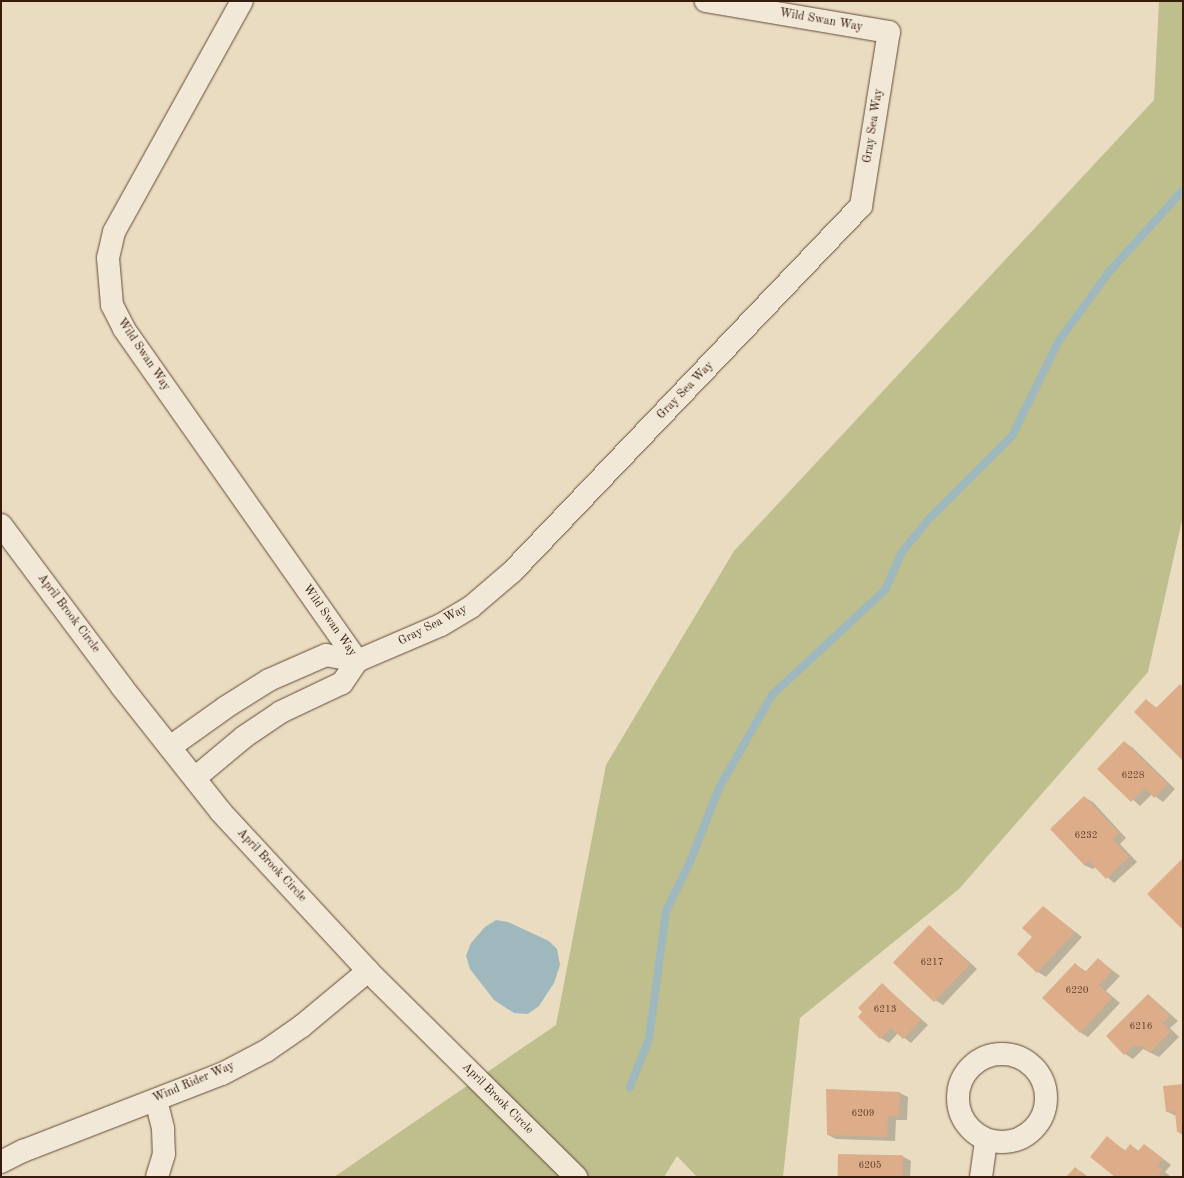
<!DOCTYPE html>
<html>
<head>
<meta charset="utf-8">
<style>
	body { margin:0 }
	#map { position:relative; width:1184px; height:1178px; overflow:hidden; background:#eadcc1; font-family:"Old Standard TT",serif }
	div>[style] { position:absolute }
	.green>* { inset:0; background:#bfbe8d }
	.water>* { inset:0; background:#9eb8be }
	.shadow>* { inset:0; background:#0003 }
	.stream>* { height:8px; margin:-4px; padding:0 4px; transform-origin:4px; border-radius:4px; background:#9eb8be }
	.building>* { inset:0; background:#ddad8a; transform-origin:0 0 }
	.roads { filter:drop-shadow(0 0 1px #634a38) drop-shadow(0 0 1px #634a38) }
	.minor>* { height:22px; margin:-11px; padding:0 11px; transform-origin:11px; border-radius:11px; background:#f1e8d7 }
	.minor>.ring { margin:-11px; padding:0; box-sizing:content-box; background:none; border:22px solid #f1e8d7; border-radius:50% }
	span { translate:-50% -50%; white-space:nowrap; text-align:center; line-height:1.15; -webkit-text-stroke:3px #f1e8d7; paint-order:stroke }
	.number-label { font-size:10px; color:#603f2a }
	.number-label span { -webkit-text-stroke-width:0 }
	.street-label { font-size:12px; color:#361a0a }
	.frame { position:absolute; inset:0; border:2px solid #361a0a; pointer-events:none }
</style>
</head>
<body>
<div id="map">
	<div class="green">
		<div style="clip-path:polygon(1159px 1px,1183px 1px,1183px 516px,1148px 672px,959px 889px,800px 1018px,783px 1177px,697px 1177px,677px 1156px,664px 1177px,334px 1177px,556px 1025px,606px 765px,734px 551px,1154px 100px)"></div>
	</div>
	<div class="water">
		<div style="clip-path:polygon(496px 920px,508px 922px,549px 941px,557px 949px,560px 965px,554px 983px,539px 1006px,528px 1014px,514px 1013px,494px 1000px,470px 969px,466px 956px,471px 943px,485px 927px)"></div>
	</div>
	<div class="shadow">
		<div style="clip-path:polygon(1180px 685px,1183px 687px,1183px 759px,1136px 712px,1147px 701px,1157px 708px)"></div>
		<div style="clip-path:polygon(1124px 742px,1132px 747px,1175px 789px,1163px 802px,1152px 794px,1140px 806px,1099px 769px)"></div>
		<div style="clip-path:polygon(1084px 797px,1093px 802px,1126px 838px,1120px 844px,1137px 862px,1114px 883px,1096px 867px,1093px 869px,1084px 865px)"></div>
		<div style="clip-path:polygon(1043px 907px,1082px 937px,1046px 977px,1038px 972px,1033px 937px)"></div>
		<div style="clip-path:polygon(930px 926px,977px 969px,943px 1005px,935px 1000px)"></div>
		<div style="clip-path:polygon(1098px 959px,1120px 976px,1106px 991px,1120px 1003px,1088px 1037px,1080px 1032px,1075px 964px,1087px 972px)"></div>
		<div style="clip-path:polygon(882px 984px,928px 1025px,911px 1043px,898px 1033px,889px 1043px,881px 1038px)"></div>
		<div style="clip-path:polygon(1149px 995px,1178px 1021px,1170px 1028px,1179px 1037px,1159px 1057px,1143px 1049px,1133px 1059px,1125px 1054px)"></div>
		<div style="clip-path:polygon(1183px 1085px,1183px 1135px,1178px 1132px,1176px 1116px,1166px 1111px)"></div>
		<div style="clip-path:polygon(900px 1093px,908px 1097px,907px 1120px,896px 1120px,895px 1141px,836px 1139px,828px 1135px)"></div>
		<div style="clip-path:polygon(1107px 1138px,1126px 1151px,1130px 1145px,1139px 1151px,1144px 1145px,1152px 1150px,1171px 1165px,1165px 1172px,1170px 1176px,1117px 1177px)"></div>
		<div style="clip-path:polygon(902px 1156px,911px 1161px,910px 1177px,838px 1177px)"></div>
		<div style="clip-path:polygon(1075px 1168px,1083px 1173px,1088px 1177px,1068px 1177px)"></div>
	</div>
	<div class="stream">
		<div style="left:630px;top:1087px;width:52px;rotate:-68.4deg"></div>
		<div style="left:649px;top:1039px;width:129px;rotate:-82.4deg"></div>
		<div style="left:666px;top:911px;width:55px;rotate:-63.9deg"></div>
		<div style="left:690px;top:862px;width:79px;rotate:-68.6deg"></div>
		<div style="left:719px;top:788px;width:107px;rotate:-60.3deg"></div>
		<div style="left:772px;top:695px;width:154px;rotate:-42.9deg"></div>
		<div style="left:885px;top:590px;width:42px;rotate:-65.9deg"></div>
		<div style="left:902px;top:552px;width:41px;rotate:-50.9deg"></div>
		<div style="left:928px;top:520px;width:119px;rotate:-45deg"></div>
		<div style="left:1012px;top:436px;width:105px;rotate:-63.9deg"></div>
		<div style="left:1058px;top:342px;width:87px;rotate:-53.9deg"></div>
		<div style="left:1109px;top:272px;width:110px;rotate:-47.9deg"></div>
	</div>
	<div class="building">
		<div style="clip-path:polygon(1180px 684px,1183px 687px,1182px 760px,1134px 712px,1146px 699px,1156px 708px)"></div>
		<div style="clip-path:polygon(1124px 741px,1168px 784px,1154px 798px,1145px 788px,1131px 802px,1097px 769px)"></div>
		<div style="clip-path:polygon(1084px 796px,1119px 833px,1113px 839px,1129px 857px,1106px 879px,1089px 861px,1084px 865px,1050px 829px)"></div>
		<div style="clip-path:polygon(1183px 858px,1183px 928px,1182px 929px,1147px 894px)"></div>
		<div style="clip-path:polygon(1043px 906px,1075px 932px,1037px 973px,1017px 954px,1032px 937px,1022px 928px)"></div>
		<div style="left:929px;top:925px;width:57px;height:52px;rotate:44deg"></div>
		<div style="clip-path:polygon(1098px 958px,1112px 971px,1099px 985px,1112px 998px,1080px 1033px,1042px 998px,1075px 963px,1085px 972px)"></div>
		<div style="clip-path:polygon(882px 983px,921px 1020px,903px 1039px,891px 1028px,880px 1039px,858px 1017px,862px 1012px,858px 1008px)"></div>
		<div style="clip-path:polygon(1148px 994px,1170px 1016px,1163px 1023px,1171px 1031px,1150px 1053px,1141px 1045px,1138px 1048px,1135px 1044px,1124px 1055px,1106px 1036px)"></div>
		<div style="clip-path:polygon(1183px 1084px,1183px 1132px,1177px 1132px,1175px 1111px,1166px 1112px,1163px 1086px)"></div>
		<div style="clip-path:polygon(826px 1089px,900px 1092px,899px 1116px,888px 1116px,887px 1137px,827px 1135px)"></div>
		<div style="clip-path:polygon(1107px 1136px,1125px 1151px,1130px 1144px,1138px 1151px,1144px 1144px,1163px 1159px,1157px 1166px,1163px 1170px,1157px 1177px,1115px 1177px,1090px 1157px)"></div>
		<div style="left:838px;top:1154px;width:65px;height:23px;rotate:1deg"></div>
		<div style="clip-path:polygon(1075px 1167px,1086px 1177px,1066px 1177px)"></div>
	</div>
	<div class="roads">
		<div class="minor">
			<div style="left:242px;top:1px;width:264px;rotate:119deg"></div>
			<div style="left:114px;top:232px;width:27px;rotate:103deg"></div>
			<div style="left:108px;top:258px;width:47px;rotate:85.1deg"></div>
			<div style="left:112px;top:305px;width:27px;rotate:63deg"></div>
			<div style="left:124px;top:329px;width:406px;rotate:54.9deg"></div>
			<div style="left:357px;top:661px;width:91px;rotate:-23.2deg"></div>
			<div style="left:441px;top:625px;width:35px;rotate:-31deg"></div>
			<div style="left:471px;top:607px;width:54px;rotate:-40.5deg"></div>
			<div style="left:512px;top:572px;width:506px;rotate:-46.36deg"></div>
			<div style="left:861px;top:206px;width:176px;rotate:-80.9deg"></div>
			<div style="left:889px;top:32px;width:186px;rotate:-170.4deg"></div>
			<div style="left:1px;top:525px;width:202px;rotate:53.2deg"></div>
			<div style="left:122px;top:687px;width:159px;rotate:51.6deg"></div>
			<div style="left:221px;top:812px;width:217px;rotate:47.2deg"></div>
			<div style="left:368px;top:971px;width:293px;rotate:44.7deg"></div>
			<div style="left:170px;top:747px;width:69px;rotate:-35.5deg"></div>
			<div style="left:226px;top:707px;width:51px;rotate:-32.1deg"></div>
			<div style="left:269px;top:680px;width:62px;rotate:-23.7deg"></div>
			<div style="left:326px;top:655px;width:32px;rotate:11deg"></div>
			<div style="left:357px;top:661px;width:27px;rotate:124deg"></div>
			<div style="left:342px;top:683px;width:68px;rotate:154.6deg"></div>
			<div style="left:281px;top:712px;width:45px;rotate:146deg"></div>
			<div style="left:244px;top:737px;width:64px;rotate:140.1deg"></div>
			<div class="ring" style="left:958px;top:1054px;width:66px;height:66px"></div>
			<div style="left:156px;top:1100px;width:30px;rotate:76deg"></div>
			<div style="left:163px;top:1129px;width:25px;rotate:88deg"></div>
			<div style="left:164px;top:1154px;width:24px;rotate:107deg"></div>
			<div style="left:1px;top:1162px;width:25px;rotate:-27deg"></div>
			<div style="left:23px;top:1151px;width:213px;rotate:-21.2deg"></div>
			<div style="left:222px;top:1074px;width:50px;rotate:-27.6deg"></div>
			<div style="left:266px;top:1051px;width:44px;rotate:-34.8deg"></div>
			<div style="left:302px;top:1026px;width:86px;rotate:-39.8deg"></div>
			<div style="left:981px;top:1177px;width:37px;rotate:-82deg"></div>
		</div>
	</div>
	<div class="number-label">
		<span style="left:1133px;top:776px">6228</span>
		<span style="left:1086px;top:836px">6232</span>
		<span style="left:932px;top:963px">6217</span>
		<span style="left:1077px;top:991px">6220</span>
		<span style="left:885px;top:1010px">6213</span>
		<span style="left:1141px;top:1027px">6216</span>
		<span style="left:863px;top:1114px">6209</span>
		<span style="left:870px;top:1166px">6205</span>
	</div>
	<div class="street-label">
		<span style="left:821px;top:21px;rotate:10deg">Wild Swan Way</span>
		<span style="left:874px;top:126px;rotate:-81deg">Gray Sea Way</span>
		<span style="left:143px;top:355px;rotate:56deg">Wild Swan Way</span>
		<span style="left:686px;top:391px;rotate:-46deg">Gray Sea Way</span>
		<span style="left:68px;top:614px;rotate:53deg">April Brook Circle</span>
		<span style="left:329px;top:621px;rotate:55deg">Wild Swan Way</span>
		<span style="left:433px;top:626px;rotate:-27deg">Gray Sea Way</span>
		<span style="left:271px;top:866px;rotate:47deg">April Brook Circle</span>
		<span style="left:194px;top:1083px;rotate:-23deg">Wind Rider Way</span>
		<span style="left:497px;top:1099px;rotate:45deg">April Brook Circle</span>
	</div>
	<div class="frame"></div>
</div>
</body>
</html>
